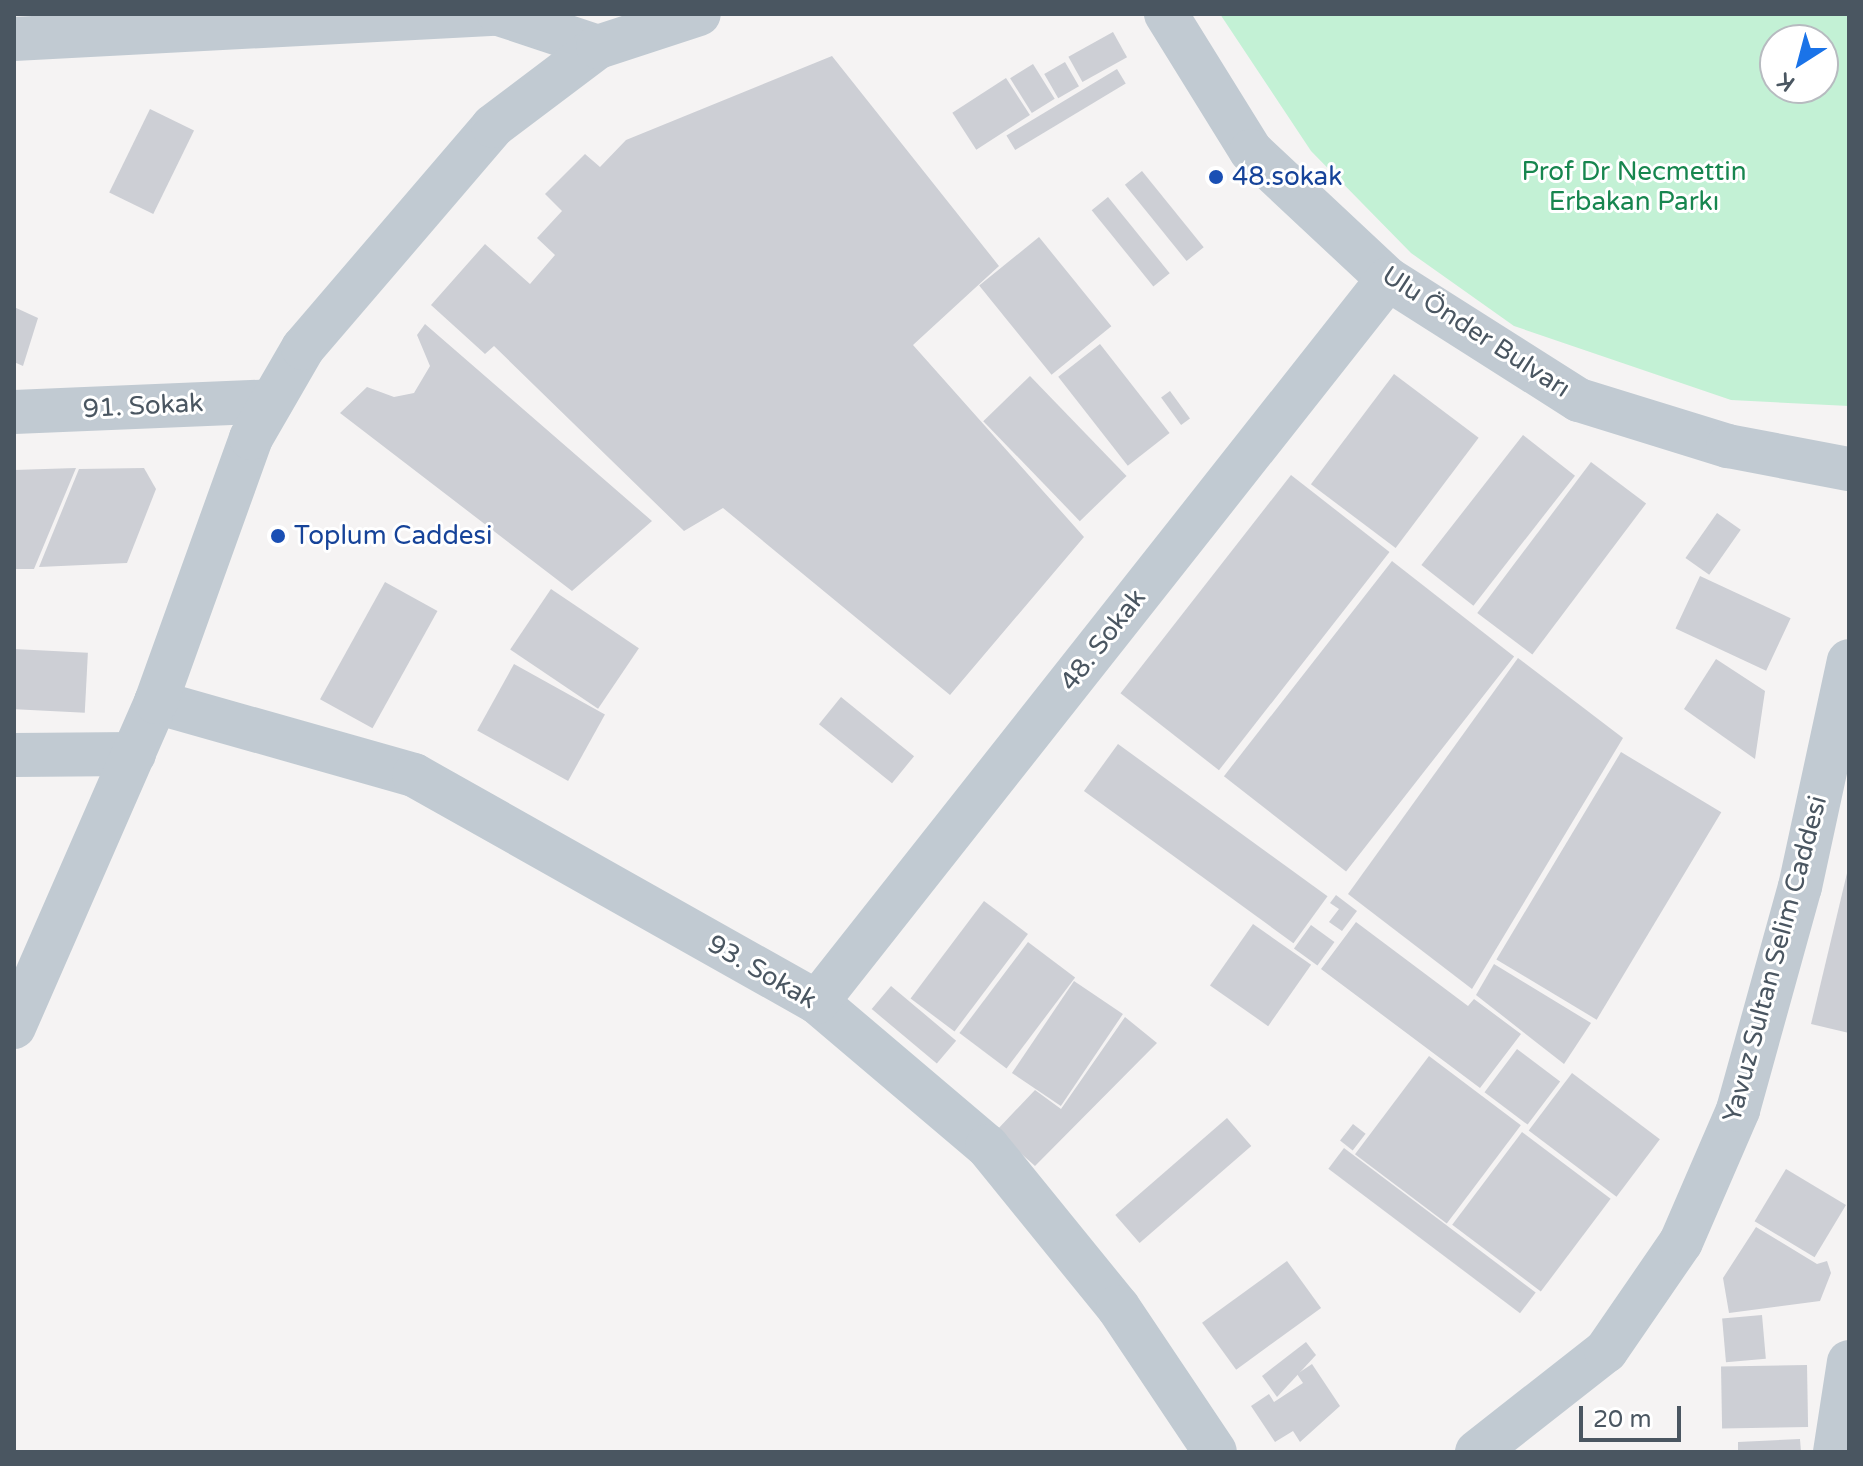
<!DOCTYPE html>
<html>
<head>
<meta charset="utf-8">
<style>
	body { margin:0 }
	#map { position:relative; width:1863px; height:1466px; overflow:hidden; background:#f5f3f3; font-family:"Varela Round",sans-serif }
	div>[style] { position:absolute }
	.green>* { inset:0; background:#c3f1d5 }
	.building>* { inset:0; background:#cdcfd5; transform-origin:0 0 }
	.minor>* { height:44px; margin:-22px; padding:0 22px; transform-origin:22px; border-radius:22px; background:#c1cad2 }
	.dots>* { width:22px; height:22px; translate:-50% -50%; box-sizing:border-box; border:4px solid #fff; border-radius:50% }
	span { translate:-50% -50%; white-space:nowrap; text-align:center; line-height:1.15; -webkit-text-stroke:6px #fff; paint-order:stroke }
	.park-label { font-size:26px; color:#17864f }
	.transit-label { font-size:26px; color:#164399 }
	.left { translate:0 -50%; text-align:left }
	.street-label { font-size:26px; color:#4a5661 }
	.frame { position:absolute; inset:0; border:16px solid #4a5661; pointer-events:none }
	.north { position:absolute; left:1759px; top:24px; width:80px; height:80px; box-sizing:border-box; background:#fff; border:2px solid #b7bbc0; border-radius:50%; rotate:216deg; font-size:22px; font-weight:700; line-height:32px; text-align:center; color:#4a5661 }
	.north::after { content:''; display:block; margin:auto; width:28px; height:36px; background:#1a73e8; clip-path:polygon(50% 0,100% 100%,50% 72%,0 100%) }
	.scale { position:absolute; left:1579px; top:1406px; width:102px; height:36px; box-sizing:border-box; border:4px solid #4a5661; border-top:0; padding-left:10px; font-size:24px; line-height:28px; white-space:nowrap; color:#4a5661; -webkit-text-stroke:6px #fff; paint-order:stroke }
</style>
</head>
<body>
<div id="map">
	<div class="green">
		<div style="clip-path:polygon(evenodd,1220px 14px,1849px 14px,1849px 406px,1731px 400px,1514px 326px,1411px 253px,1311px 151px,1220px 14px,1775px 40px,1823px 40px,1823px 88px,1775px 88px,1775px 40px)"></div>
	</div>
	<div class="building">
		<div style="left:1113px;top:32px;width:29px;height:51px;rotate:61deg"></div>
		<div style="clip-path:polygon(832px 56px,999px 266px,913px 345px,1084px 537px,950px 695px,723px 508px,684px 531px,494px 346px,485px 354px,431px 305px,485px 244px,530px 284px,555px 255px,537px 238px,562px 211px,545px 194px,585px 154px,600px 167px,626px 140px)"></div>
		<div style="left:1065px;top:62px;width:28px;height:24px;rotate:60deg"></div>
		<div style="left:1033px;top:64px;width:41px;height:27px;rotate:58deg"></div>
		<div style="left:1117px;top:69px;width:17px;height:129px;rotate:59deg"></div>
		<div style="left:1006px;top:78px;width:44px;height:64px;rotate:57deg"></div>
		<div style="left:150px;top:109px;width:49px;height:93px;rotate:26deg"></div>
		<div style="left:1142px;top:171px;width:98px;height:22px;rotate:51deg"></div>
		<div style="left:1108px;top:197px;width:98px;height:21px;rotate:51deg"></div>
		<div style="left:1039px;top:237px;width:115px;height:77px;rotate:51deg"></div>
		<div style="clip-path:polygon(14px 307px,38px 318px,23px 366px,14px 362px)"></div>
		<div style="clip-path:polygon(425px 324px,652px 521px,572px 591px,340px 413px,367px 387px,394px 397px,414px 393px,430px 366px,417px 335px)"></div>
		<div style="left:1100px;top:344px;width:113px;height:53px;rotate:52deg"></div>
		<div style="left:1394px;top:374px;width:106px;height:138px;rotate:37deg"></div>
		<div style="left:1030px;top:376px;width:139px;height:65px;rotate:46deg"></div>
		<div style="left:1170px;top:391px;width:34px;height:11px;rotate:54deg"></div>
		<div style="left:1523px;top:435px;width:66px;height:165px;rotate:38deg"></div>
		<div style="left:1591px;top:462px;width:69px;height:189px;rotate:37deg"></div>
		<div style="clip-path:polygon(76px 468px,34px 569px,14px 569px,14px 470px)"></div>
		<div style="clip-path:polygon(144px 468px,156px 489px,127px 563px,39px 567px,79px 469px)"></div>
		<div style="left:1291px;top:475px;width:125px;height:277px;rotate:38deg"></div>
		<div style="left:1717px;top:513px;width:29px;height:55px;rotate:35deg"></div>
		<div style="left:1392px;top:561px;width:155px;height:273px;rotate:38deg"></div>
		<div style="left:1700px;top:576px;width:100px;height:58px;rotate:25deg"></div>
		<div style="left:385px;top:582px;width:60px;height:134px;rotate:29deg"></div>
		<div style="left:551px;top:589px;width:106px;height:73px;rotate:34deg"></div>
		<div style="left:14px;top:649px;width:74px;height:60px;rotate:3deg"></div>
		<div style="clip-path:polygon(1518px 658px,1623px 738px,1472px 989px,1348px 894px)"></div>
		<div style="clip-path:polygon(1716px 659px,1765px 691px,1755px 759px,1684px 709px)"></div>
		<div style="left:514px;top:664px;width:104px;height:76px;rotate:29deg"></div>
		<div style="left:841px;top:697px;width:94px;height:35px;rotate:39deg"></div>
		<div style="left:1118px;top:744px;width:259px;height:58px;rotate:36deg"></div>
		<div style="left:1621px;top:752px;width:117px;height:242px;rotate:31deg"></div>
		<div style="clip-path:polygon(1848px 869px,1849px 870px,1849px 1033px,1811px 1024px)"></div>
		<div style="clip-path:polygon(1336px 895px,1357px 911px,1342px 931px,1329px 922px,1339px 909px,1330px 903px)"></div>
		<div style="left:984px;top:901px;width:55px;height:122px;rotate:37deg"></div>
		<div style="clip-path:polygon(1356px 922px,1468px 1006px,1474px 999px,1521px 1034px,1480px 1088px,1321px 969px)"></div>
		<div style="left:1253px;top:924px;width:71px;height:75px;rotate:35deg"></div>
		<div style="left:1311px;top:925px;width:29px;height:29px;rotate:36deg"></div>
		<div style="left:1028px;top:942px;width:59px;height:114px;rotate:37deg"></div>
		<div style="clip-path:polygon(1494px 964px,1591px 1023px,1564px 1064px,1476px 995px)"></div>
		<div style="left:1074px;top:981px;width:59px;height:111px;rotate:34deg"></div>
		<div style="left:891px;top:986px;width:85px;height:30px;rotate:40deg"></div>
		<div style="clip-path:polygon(1125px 1017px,1157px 1043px,1035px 1166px,996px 1131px,1035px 1090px,1061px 1109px)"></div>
		<div style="left:1517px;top:1049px;width:54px;height:54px;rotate:37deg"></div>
		<div style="left:1429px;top:1056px;width:115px;height:123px;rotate:37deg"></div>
		<div style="left:1572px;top:1073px;width:110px;height:72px;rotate:37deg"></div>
		<div style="left:1227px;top:1118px;width:37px;height:148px;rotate:49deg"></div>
		<div style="left:1353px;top:1124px;width:16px;height:21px;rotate:38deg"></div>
		<div style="left:1522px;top:1132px;width:111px;height:116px;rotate:37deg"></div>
		<div style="left:1344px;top:1148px;width:240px;height:26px;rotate:37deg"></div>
		<div style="left:1786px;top:1169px;width:70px;height:61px;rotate:31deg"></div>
		<div style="clip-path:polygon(1756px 1227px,1817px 1264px,1827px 1261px,1831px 1273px,1820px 1301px,1729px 1313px,1723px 1278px)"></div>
		<div style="left:1287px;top:1261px;width:58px;height:105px;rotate:54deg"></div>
		<div style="left:1762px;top:1315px;width:44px;height:40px;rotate:85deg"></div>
		<div style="clip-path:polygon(1306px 1342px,1316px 1355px,1277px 1397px,1262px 1376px)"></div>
		<div style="clip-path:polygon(1312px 1364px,1340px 1406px,1300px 1442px,1293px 1431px,1275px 1442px,1251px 1406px,1269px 1394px,1274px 1402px,1303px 1383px,1297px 1374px)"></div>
		<div style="left:1807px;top:1365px;width:62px;height:86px;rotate:89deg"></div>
		<div style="clip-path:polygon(1800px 1439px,1801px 1452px,1738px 1452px,1738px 1442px)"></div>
	</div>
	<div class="minor">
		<div style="left:1166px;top:14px;width:161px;rotate:58.2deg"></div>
		<div style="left:1251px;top:151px;width:187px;rotate:43.1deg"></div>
		<div style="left:1388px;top:279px;width:226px;rotate:32.4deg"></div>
		<div style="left:1579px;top:400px;width:156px;rotate:17.2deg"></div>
		<div style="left:1728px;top:446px;width:123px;rotate:10.8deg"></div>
		<div style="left:14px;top:39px;width:486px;rotate:-3deg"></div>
		<div style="left:499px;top:14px;width:104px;rotate:18.4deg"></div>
		<div style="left:14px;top:412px;width:258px;rotate:-2.4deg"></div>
		<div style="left:156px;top:702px;width:268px;rotate:15.8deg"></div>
		<div style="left:414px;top:775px;width:463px;rotate:29.4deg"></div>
		<div style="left:817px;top:1002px;width:223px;rotate:40.3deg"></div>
		<div style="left:987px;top:1146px;width:208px;rotate:50.9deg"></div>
		<div style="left:1118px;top:1307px;width:174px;rotate:56.2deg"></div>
		<div style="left:14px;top:755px;width:120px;rotate:-0.5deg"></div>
		<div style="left:817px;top:1002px;width:921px;rotate:-51.7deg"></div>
		<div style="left:14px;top:1027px;width:355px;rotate:-66.4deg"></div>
		<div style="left:156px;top:702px;width:281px;rotate:-70.2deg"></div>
		<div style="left:251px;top:438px;width:104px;rotate:-60deg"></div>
		<div style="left:303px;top:348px;width:292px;rotate:-49.4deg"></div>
		<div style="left:493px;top:126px;width:131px;rotate:-37deg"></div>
		<div style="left:598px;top:47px;width:106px;rotate:-18.1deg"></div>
		<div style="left:1477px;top:1452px;width:164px;rotate:-38.1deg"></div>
		<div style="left:1606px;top:1351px;width:132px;rotate:-55.5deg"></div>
		<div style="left:1681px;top:1242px;width:144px;rotate:-66.6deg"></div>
		<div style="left:1738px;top:1110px;width:231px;rotate:-74.5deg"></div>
		<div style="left:1800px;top:887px;width:231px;rotate:-77.8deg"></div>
		<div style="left:1835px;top:1452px;width:91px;rotate:-81.2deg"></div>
	</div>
	<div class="dots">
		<div style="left:1216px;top:177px;background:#1a4fb4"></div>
		<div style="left:278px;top:536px;background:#1a4fb4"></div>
	</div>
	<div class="park-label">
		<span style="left:1634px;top:187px">Prof Dr Necmettin<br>Erbakan Parkı</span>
	</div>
	<div class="transit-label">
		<span class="left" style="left:1232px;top:177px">48.sokak</span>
		<span class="left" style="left:294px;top:536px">Toplum Caddesi</span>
	</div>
	<div class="street-label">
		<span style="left:1476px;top:332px;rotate:33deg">Ulu Önder Bulvarı</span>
		<span style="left:143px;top:406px;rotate:-3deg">91. Sokak</span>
		<span style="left:1103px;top:640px;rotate:-52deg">48. Sokak</span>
		<span style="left:1775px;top:959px;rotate:-75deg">Yavuz Sultan Selim Caddesi</span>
		<span style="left:762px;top:972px;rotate:30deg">93. Sokak</span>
	</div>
	<div class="frame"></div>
	<div class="north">K</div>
	<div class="scale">20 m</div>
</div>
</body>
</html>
